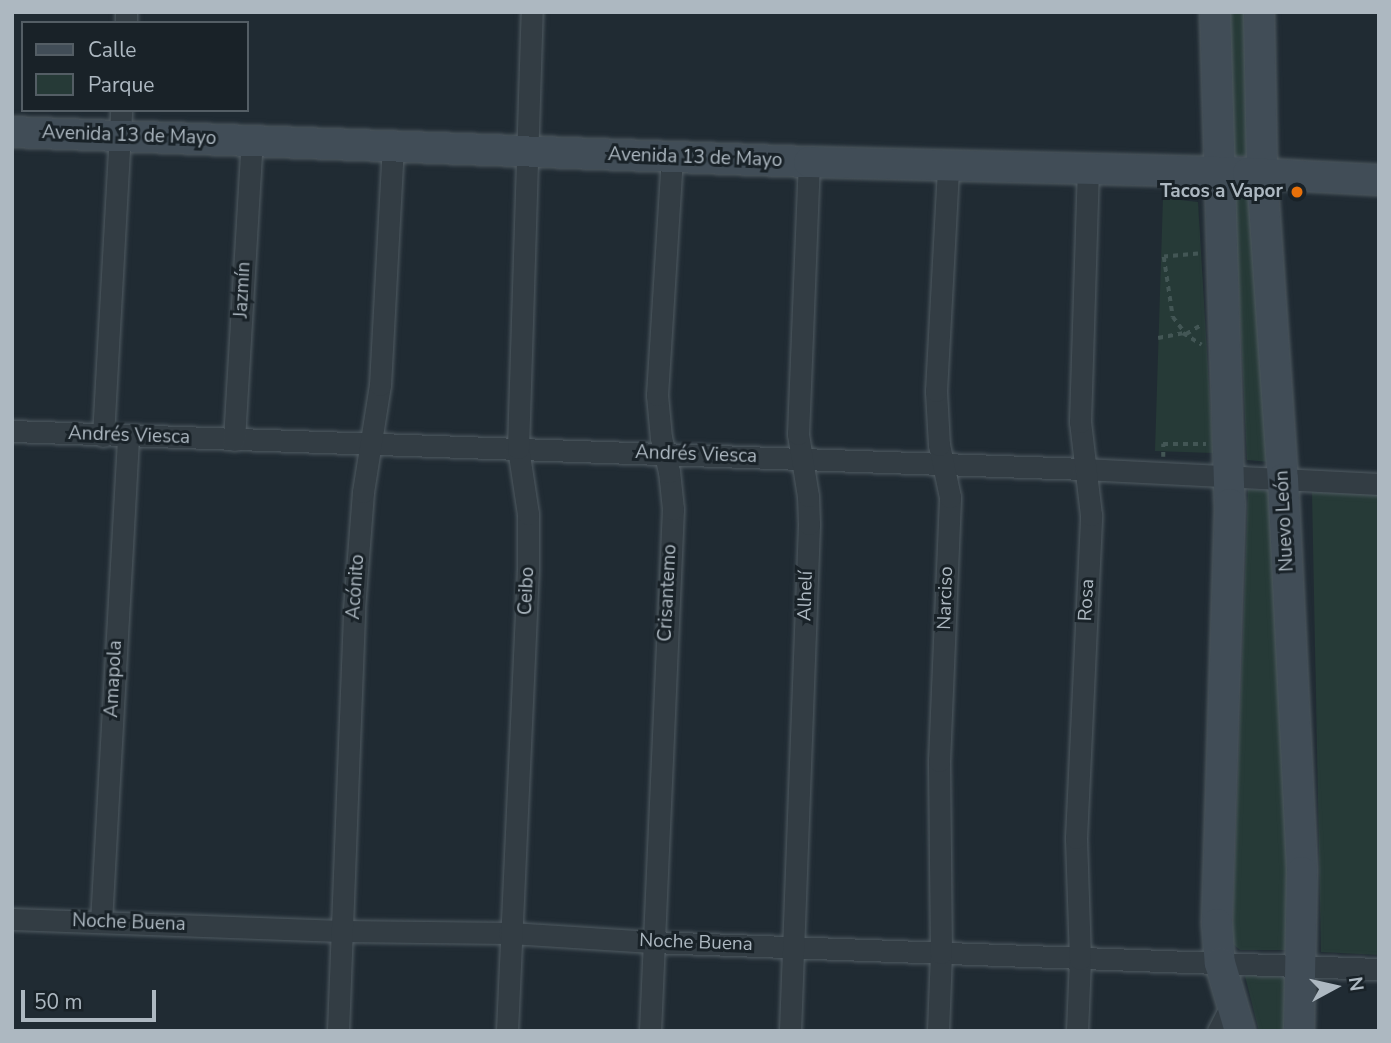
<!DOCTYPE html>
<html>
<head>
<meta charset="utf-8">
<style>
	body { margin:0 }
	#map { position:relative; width:1391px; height:1043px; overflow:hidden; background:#202b33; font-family:"Nunito Sans",sans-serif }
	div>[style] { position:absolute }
	.green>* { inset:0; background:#263a37; transform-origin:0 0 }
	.path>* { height:3.5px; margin-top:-1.75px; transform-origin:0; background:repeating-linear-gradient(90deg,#435655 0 5px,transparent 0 10px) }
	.roads { filter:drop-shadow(0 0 2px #505b62) drop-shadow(0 0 2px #505b62) }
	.street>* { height:21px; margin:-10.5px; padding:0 10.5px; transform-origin:10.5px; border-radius:10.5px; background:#333d44 }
	.secondary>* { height:30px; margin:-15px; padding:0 15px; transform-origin:15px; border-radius:15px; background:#414d57 }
	.dots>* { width:19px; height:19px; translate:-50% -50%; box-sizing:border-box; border:4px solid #192228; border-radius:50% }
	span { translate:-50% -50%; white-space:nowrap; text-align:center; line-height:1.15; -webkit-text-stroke:6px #192228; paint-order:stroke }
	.street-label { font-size:19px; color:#adb8c1 }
	.poi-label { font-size:19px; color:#adb8c1; font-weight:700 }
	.right { translate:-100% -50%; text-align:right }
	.frame { position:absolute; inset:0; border:14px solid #adb8c1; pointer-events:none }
	.legend { position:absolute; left:21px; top:21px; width:228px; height:91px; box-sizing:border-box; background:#192228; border:2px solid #545e65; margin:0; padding:9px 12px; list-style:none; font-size:21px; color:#adb8c1 }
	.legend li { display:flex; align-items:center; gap:14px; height:35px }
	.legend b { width:35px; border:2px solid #545e65 }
	.north { position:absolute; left:1300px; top:952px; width:70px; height:70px; -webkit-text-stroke:5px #192228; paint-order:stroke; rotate:82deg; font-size:19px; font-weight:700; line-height:28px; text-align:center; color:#adb8c1 }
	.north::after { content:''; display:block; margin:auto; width:24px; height:32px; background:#adb8c1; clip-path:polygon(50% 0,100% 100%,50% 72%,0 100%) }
	.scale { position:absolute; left:21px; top:990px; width:135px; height:32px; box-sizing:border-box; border:4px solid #adb8c1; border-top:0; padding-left:9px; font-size:21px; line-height:24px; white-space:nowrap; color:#adb8c1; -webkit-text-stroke:5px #192228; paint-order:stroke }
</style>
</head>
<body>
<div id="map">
	<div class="green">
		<div style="left:1228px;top:12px;width:23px;height:144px"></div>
		<div style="clip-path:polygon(1234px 190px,1250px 192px,1279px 463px,1247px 460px)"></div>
		<div style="clip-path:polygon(1163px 198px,1198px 202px,1213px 453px,1155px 451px)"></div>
		<div style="clip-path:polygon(1248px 489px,1283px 492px,1299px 950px,1240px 950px,1232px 943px)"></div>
		<div style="clip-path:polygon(1312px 492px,1379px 495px,1379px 955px,1321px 952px)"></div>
		<div style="clip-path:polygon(1254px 973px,1295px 979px,1292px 1031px,1259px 1031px,1245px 976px)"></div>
	</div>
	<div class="path">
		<div style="left:1198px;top:254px;width:34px;rotate:175deg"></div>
		<div style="left:1164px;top:257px;width:61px;rotate:81.5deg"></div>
		<div style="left:1173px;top:317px;width:21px;rotate:53deg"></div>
		<div style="left:1186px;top:334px;width:17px;rotate:-31deg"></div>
		<div style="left:1158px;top:338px;width:25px;rotate:-11deg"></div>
		<div style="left:1183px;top:333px;width:22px;rotate:32deg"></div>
		<div style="left:1163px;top:457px;width:13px;rotate:-90deg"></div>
		<div style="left:1163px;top:444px;width:43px"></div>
	</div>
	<div class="roads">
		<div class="street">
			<div style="left:126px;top:23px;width:11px;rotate:-90deg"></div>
			<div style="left:12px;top:431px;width:1073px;rotate:2.03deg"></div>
			<div style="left:1084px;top:469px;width:295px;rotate:2.9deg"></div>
			<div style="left:103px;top:436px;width:326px;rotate:-86.8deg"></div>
			<div style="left:234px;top:440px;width:301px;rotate:-86.6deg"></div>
			<div style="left:12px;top:919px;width:329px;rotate:2.1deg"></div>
			<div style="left:341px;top:931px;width:168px;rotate:0.7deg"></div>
			<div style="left:509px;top:933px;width:143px;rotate:3.6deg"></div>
			<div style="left:652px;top:942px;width:728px;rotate:2.13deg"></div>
			<div style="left:101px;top:922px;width:486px;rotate:-86.8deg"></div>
			<div style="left:338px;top:1031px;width:422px;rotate:-87.8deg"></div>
			<div style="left:354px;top:609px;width:117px;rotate:-85.6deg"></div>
			<div style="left:363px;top:492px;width:108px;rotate:-81deg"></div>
			<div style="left:380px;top:385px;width:239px;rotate:-86.9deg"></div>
			<div style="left:507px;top:1031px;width:463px;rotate:-87.4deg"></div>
			<div style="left:528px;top:568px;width:54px;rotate:-90deg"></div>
			<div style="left:528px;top:514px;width:67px;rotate:-98.6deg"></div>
			<div style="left:518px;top:448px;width:436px;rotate:-88.2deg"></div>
			<div style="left:650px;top:1031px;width:523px;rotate:-87.48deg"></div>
			<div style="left:673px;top:509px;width:37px;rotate:-96deg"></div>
			<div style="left:669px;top:472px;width:35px;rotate:-103deg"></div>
			<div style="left:661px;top:438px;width:43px;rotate:-95.3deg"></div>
			<div style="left:657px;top:395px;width:238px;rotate:-86.4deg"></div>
			<div style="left:790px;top:1031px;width:507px;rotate:-87.85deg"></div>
			<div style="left:809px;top:524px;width:28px;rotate:-92deg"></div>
			<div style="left:808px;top:496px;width:63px;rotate:-99.2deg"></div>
			<div style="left:798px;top:434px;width:272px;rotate:-87.7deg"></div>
			<div style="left:938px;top:1031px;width:78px;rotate:-87.8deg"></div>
			<div style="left:941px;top:953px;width:192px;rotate:-90.6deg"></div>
			<div style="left:939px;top:761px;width:264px;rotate:-87.6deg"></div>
			<div style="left:950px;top:497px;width:53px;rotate:-101.9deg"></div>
			<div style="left:939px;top:445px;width:54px;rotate:-93.2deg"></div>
			<div style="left:936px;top:391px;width:225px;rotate:-86.9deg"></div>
			<div style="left:1077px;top:1031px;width:72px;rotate:-87.6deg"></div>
			<div style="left:1080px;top:959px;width:121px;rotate:-91.9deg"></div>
			<div style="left:1076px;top:838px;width:323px;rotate:-87.3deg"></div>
			<div style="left:1091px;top:515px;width:94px;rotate:-96.7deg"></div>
			<div style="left:1080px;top:422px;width:252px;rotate:-88.2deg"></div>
			<div style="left:1218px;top:1031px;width:30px;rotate:-63deg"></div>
		</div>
		<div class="secondary">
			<div style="left:1215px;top:12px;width:492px;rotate:88.3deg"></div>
			<div style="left:1230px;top:504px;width:420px;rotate:91.8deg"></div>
			<div style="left:1217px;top:924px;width:39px;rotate:86deg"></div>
			<div style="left:1220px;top:963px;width:71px;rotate:73.6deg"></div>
			<div style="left:1259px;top:12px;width:162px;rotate:88.9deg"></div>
			<div style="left:1262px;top:174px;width:306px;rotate:86.1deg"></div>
			<div style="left:1283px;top:479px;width:393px;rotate:87.2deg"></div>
			<div style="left:1302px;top:872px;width:159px;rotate:91.1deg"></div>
			<div style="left:12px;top:132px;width:798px;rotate:2.16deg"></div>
			<div style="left:809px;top:162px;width:439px;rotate:1.4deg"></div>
			<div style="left:1248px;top:173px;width:131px;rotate:3.1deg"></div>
		</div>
	</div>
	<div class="dots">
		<div style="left:1297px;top:192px;background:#e8710a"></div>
	</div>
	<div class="street-label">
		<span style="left:129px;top:136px;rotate:2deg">Avenida 13 de Mayo</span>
		<span style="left:695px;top:158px;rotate:2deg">Avenida 13 de Mayo</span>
		<span style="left:243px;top:290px;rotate:-87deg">Jazmín</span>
		<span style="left:129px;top:436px;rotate:2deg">Andrés Viesca</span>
		<span style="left:696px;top:455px;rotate:2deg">Andrés Viesca</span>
		<span style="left:1285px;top:521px;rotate:-93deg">Nuevo León</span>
		<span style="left:356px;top:587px;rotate:-86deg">Acónito</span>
		<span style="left:527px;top:591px;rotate:-87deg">Ceibo</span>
		<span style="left:668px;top:593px;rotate:-87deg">Crisantemo</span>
		<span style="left:806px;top:596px;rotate:-88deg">Alhelí</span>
		<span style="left:946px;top:598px;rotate:-88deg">Narciso</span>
		<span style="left:1087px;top:600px;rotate:-87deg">Rosa</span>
		<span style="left:114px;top:679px;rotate:-87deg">Amapola</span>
		<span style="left:129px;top:923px;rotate:2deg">Noche Buena</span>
		<span style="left:696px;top:943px;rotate:2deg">Noche Buena</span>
	</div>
	<div class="poi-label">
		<span class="right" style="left:1283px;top:192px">Tacos a Vapor</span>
	</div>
	<div class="frame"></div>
	<ul class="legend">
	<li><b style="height:9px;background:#414d57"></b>Calle</li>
	<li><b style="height:19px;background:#263a37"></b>Parque</li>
	</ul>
	<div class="north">N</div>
	<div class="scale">50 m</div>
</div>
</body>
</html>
